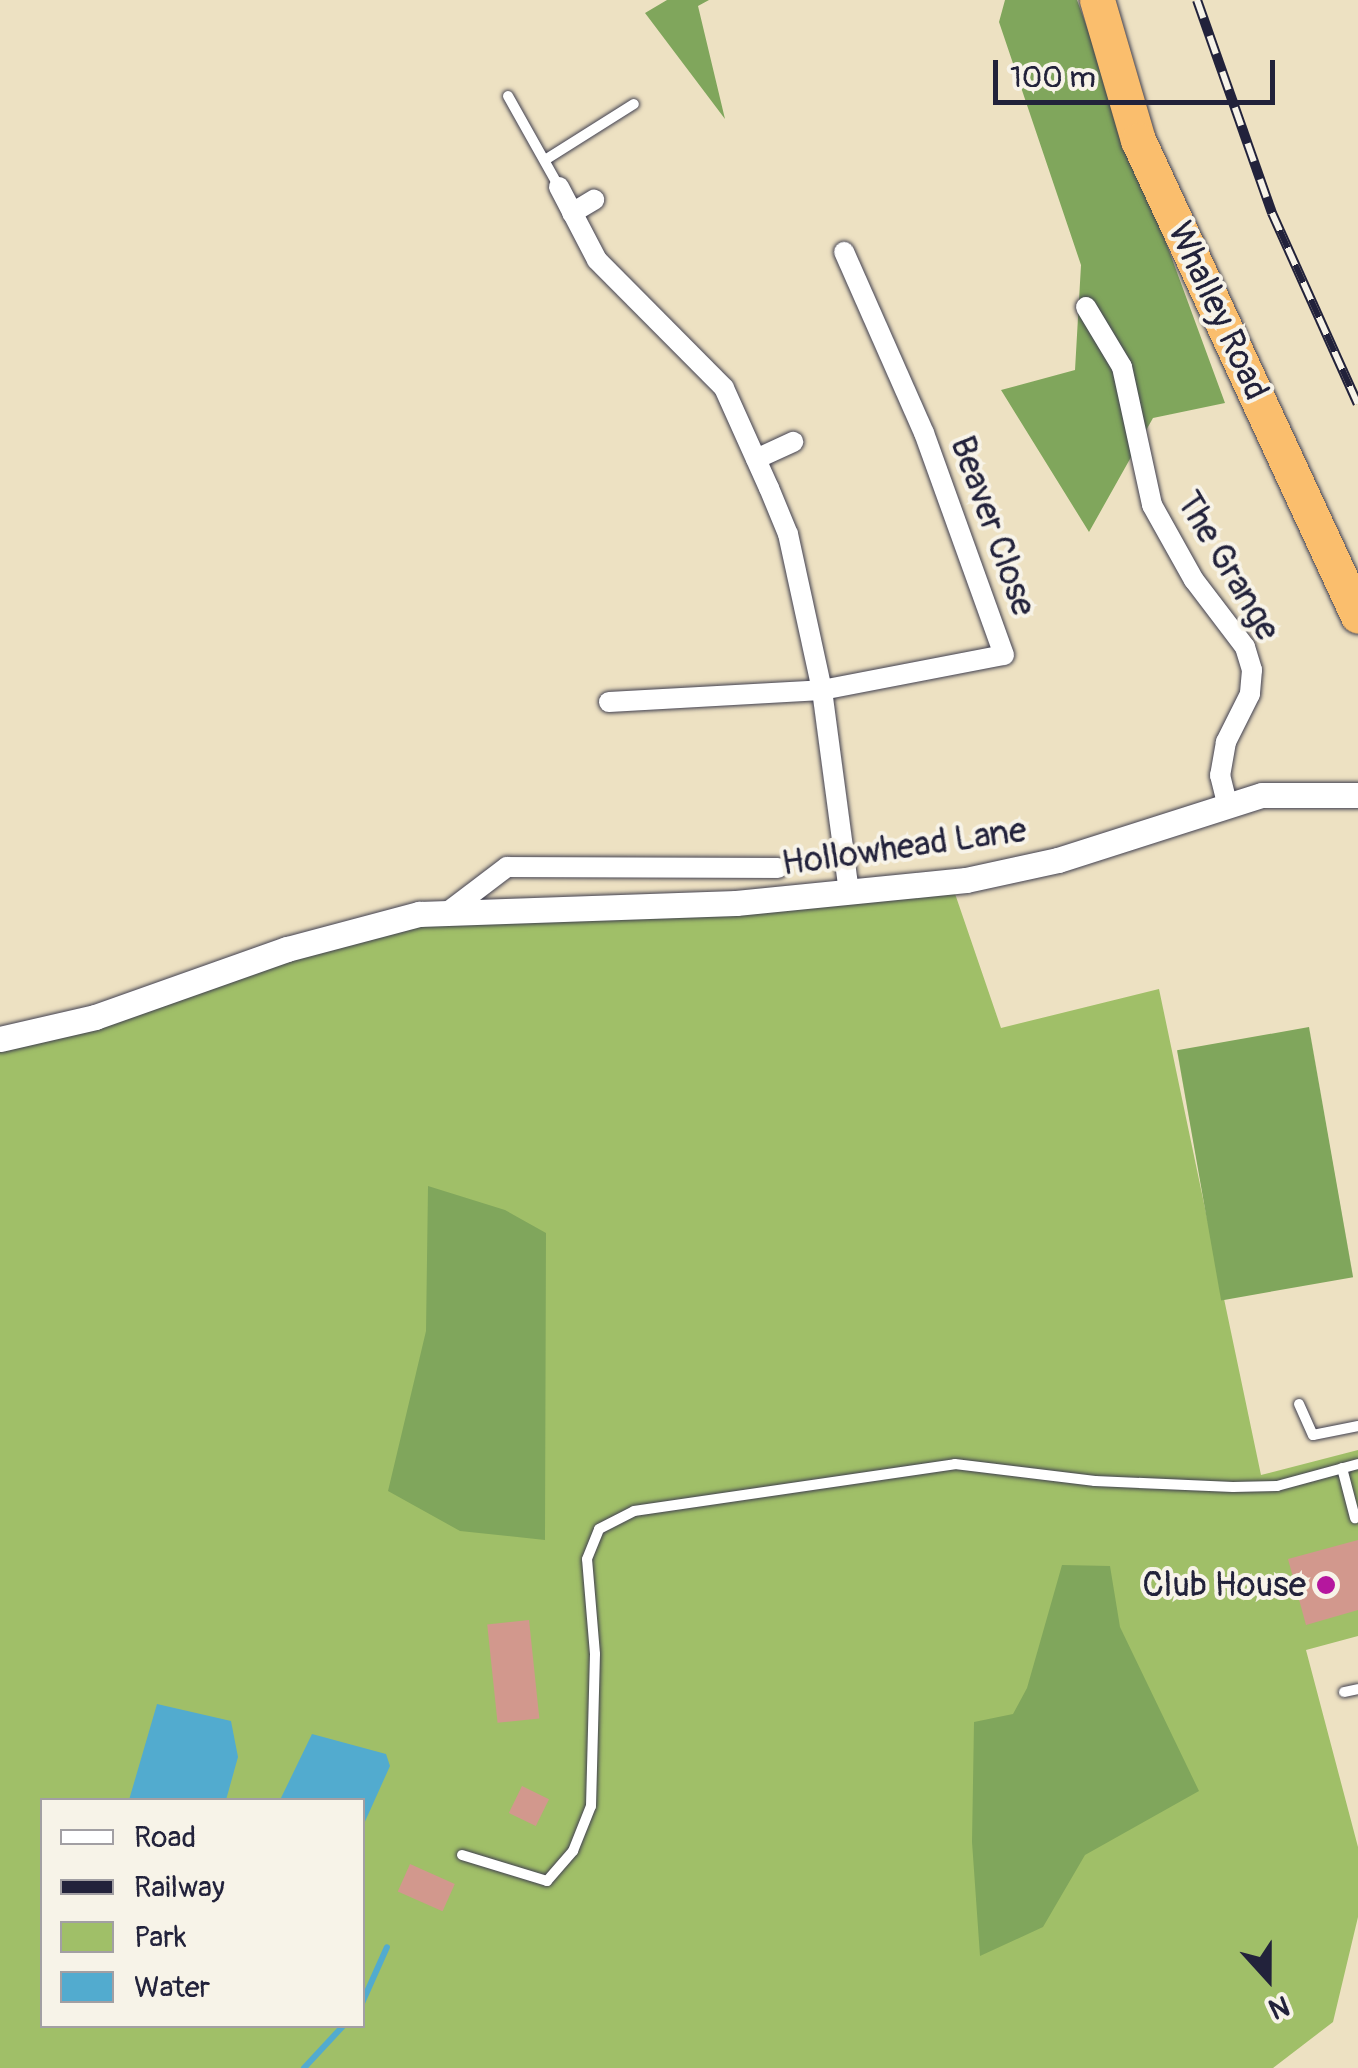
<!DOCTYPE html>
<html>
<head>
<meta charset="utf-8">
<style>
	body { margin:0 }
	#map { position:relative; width:1358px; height:2068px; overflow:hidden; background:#ede1c2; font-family:Pangolin,sans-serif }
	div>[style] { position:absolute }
	.green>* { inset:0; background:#a0bf68 }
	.forest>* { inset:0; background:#80a65c; transform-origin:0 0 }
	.water>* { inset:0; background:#52abcf }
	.stream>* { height:6px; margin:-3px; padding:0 3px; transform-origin:3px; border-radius:3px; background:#52abcf }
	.building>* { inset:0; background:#d2988d; transform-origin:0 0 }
	.roads { filter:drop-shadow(0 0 2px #403f4f) drop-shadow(0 0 2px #403f4f) }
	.service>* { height:10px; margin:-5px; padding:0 5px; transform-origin:5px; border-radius:5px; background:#fff }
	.minor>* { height:20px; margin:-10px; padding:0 10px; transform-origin:10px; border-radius:10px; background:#fff }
	.tertiary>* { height:25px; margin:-12.5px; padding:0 12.5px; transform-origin:12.5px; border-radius:12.5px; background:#fff }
	.trunk>* { height:35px; margin:-17.5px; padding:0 17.5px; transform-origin:17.5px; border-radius:17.5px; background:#fabe6d }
	.rail>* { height:10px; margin-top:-5px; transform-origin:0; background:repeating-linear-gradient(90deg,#f7f3e8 0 19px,#22223b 0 38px); box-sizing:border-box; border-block:2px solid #22223b }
	.dots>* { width:28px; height:28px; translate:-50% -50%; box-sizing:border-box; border:5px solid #f7f3e8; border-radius:50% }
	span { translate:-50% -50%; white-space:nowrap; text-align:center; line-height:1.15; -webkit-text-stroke:8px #f7f3e8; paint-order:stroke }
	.street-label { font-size:35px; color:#22223b }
	.poi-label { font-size:35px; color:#22223b }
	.right { translate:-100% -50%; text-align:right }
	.legend { position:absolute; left:40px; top:1798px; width:325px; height:230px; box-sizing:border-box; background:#f7f3e8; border:2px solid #a29fa3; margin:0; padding:12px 18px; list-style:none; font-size:30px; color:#22223b }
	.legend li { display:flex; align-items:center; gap:20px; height:50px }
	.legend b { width:50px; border:2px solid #a29fa3 }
	.north { position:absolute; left:1218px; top:1928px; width:100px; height:100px; -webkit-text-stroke:8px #f7f3e8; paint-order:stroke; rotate:159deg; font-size:28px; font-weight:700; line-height:40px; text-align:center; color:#22223b }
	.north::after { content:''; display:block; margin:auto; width:35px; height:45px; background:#22223b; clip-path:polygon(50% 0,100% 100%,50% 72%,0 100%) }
	.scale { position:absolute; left:993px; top:60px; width:282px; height:45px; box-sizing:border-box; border:5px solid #22223b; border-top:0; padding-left:12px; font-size:30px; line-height:35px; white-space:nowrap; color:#22223b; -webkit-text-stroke:8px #f7f3e8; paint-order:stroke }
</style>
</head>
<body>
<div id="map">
	<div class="green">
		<div style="clip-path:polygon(evenodd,951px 882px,1001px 1028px,1159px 989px,1261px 1475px,1358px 1450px,1358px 1636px,1306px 1650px,1358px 1847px,1358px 1917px,1333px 2022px,1273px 2068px,0 2068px,0 1039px,368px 925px,951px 882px,42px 1800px,362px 1800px,362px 2026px,42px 2026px,42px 1800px)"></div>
	</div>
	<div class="forest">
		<div style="clip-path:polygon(667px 0,709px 0,698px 6px,725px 119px,645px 13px)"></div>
		<div style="clip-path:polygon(1005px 0,1077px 0,1225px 403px,1153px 418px,1089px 532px,1001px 390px,1075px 370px,1081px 265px,999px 22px)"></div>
		<div style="left:1309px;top:1027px;width:254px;height:134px;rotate:80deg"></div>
		<div style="clip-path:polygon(428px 1186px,505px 1210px,546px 1233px,545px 1540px,460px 1531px,388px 1491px,426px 1331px)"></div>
		<div style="clip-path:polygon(1062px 1565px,1110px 1566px,1120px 1627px,1199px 1791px,1085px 1855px,1043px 1927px,980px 1956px,972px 1842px,974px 1722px,1013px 1714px,1027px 1688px)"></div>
	</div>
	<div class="water">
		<div style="clip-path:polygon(157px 1704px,231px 1721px,238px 1757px,226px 1800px,129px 1800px)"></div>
		<div style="clip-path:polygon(312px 1734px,386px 1754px,390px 1766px,363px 1826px,362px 1800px,280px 1800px)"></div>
	</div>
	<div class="stream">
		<div style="left:362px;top:2003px;width:61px;rotate:-65.9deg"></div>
		<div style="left:304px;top:2068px;width:57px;rotate:-47.1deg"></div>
	</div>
	<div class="building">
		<div style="clip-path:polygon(1358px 1540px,1358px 1610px,1306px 1625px,1288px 1559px)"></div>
		<div style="left:529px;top:1620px;width:99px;height:42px;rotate:84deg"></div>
		<div style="left:522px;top:1786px;width:30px;height:30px;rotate:26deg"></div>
		<div style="left:410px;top:1864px;width:49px;height:30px;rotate:24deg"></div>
	</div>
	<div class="roads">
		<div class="service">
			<div style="left:508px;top:96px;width:104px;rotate:60.7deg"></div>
			<div style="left:545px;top:160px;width:105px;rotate:-32.2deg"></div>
			<div style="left:1299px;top:1404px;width:34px;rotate:66deg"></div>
			<div style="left:1313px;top:1435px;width:46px;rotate:-11.3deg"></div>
			<div style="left:1342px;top:1468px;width:52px;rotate:75.4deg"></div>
			<div style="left:1344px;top:1692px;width:14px;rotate:-12deg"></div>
			<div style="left:462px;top:1855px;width:89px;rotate:17deg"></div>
			<div style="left:547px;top:1881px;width:40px;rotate:-49deg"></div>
			<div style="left:573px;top:1851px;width:48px;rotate:-68.2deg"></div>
			<div style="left:591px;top:1806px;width:152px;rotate:-88.5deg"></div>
			<div style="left:595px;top:1654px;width:95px;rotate:-94.8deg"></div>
			<div style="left:587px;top:1559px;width:32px;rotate:-68deg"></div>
			<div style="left:599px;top:1529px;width:39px;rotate:-27deg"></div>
			<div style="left:634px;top:1511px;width:324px;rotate:-8.3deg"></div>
			<div style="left:955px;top:1464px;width:141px;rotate:6.9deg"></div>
			<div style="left:1095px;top:1481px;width:138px;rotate:2.5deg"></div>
			<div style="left:1233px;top:1487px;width:44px;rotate:-1.3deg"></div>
			<div style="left:1277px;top:1486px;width:84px;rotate:-15.2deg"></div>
		</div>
		<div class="minor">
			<div style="left:559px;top:187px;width:82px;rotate:62.5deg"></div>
			<div style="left:597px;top:260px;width:180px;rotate:45.2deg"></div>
			<div style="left:724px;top:388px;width:110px;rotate:65.8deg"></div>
			<div style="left:769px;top:488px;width:50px;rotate:67.6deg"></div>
			<div style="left:788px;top:534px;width:160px;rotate:77.7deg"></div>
			<div style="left:822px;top:690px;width:204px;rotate:82.4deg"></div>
			<div style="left:572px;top:213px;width:26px;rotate:-31deg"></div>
			<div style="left:1086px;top:307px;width:70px;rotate:59deg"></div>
			<div style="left:1122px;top:367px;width:141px;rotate:77.7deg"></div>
			<div style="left:1152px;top:505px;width:86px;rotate:60.8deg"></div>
			<div style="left:1194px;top:580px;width:84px;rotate:52.7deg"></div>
			<div style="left:1245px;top:647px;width:24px;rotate:73deg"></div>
			<div style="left:1252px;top:670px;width:24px;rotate:95deg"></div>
			<div style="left:1250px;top:694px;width:54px;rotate:116.6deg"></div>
			<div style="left:1226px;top:742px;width:34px;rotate:100deg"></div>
			<div style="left:1220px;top:775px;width:29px;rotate:76deg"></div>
			<div style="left:756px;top:459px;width:41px;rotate:-24.7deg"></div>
			<div style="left:609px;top:702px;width:213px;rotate:-3.2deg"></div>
			<div style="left:822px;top:690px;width:185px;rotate:-10.9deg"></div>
			<div style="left:1004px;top:655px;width:236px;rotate:-109.8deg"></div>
			<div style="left:924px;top:433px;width:198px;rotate:-113.8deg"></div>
			<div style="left:449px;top:911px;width:73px;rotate:-37.2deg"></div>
			<div style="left:507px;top:867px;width:271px;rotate:0.2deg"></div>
		</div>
		<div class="tertiary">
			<div style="left:0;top:1039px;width:98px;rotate:-13deg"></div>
			<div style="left:95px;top:1017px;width:204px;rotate:-19.5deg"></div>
			<div style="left:287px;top:949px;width:137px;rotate:-14.9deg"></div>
			<div style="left:419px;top:914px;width:317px;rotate:-2deg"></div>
			<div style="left:736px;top:903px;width:231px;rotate:-5.7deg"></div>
			<div style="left:966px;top:880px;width:94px;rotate:-12.3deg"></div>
			<div style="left:1058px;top:860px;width:214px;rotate:-17.7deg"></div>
			<div style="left:1262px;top:795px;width:96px"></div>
		</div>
		<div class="trunk">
			<div style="left:1097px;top:0;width:146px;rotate:73.7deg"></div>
			<div style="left:1138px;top:140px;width:524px;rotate:65.19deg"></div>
		</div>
	</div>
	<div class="rail">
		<div style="left:1197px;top:0;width:226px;rotate:70.6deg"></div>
		<div style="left:1272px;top:213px;width:209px;rotate:65.8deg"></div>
	</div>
	<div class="dots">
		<div style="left:1326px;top:1585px;background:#b5179e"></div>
	</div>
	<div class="street-label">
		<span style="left:1218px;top:311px;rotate:65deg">Whalley Road</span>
		<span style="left:993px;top:526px;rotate:70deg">Beaver Close</span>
		<span style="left:1228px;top:566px;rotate:59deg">The Grange</span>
		<span style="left:904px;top:847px;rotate:-8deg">Hollowhead Lane</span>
	</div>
	<div class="poi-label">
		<span class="right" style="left:1306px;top:1585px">Club House</span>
	</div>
	<ul class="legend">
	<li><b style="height:12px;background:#fff"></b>Road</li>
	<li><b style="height:12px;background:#22223b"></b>Railway</li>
	<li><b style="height:28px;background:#a0bf68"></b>Park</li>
	<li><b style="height:28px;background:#52abcf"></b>Water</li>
	</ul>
	<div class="north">N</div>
	<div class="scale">100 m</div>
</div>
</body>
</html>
